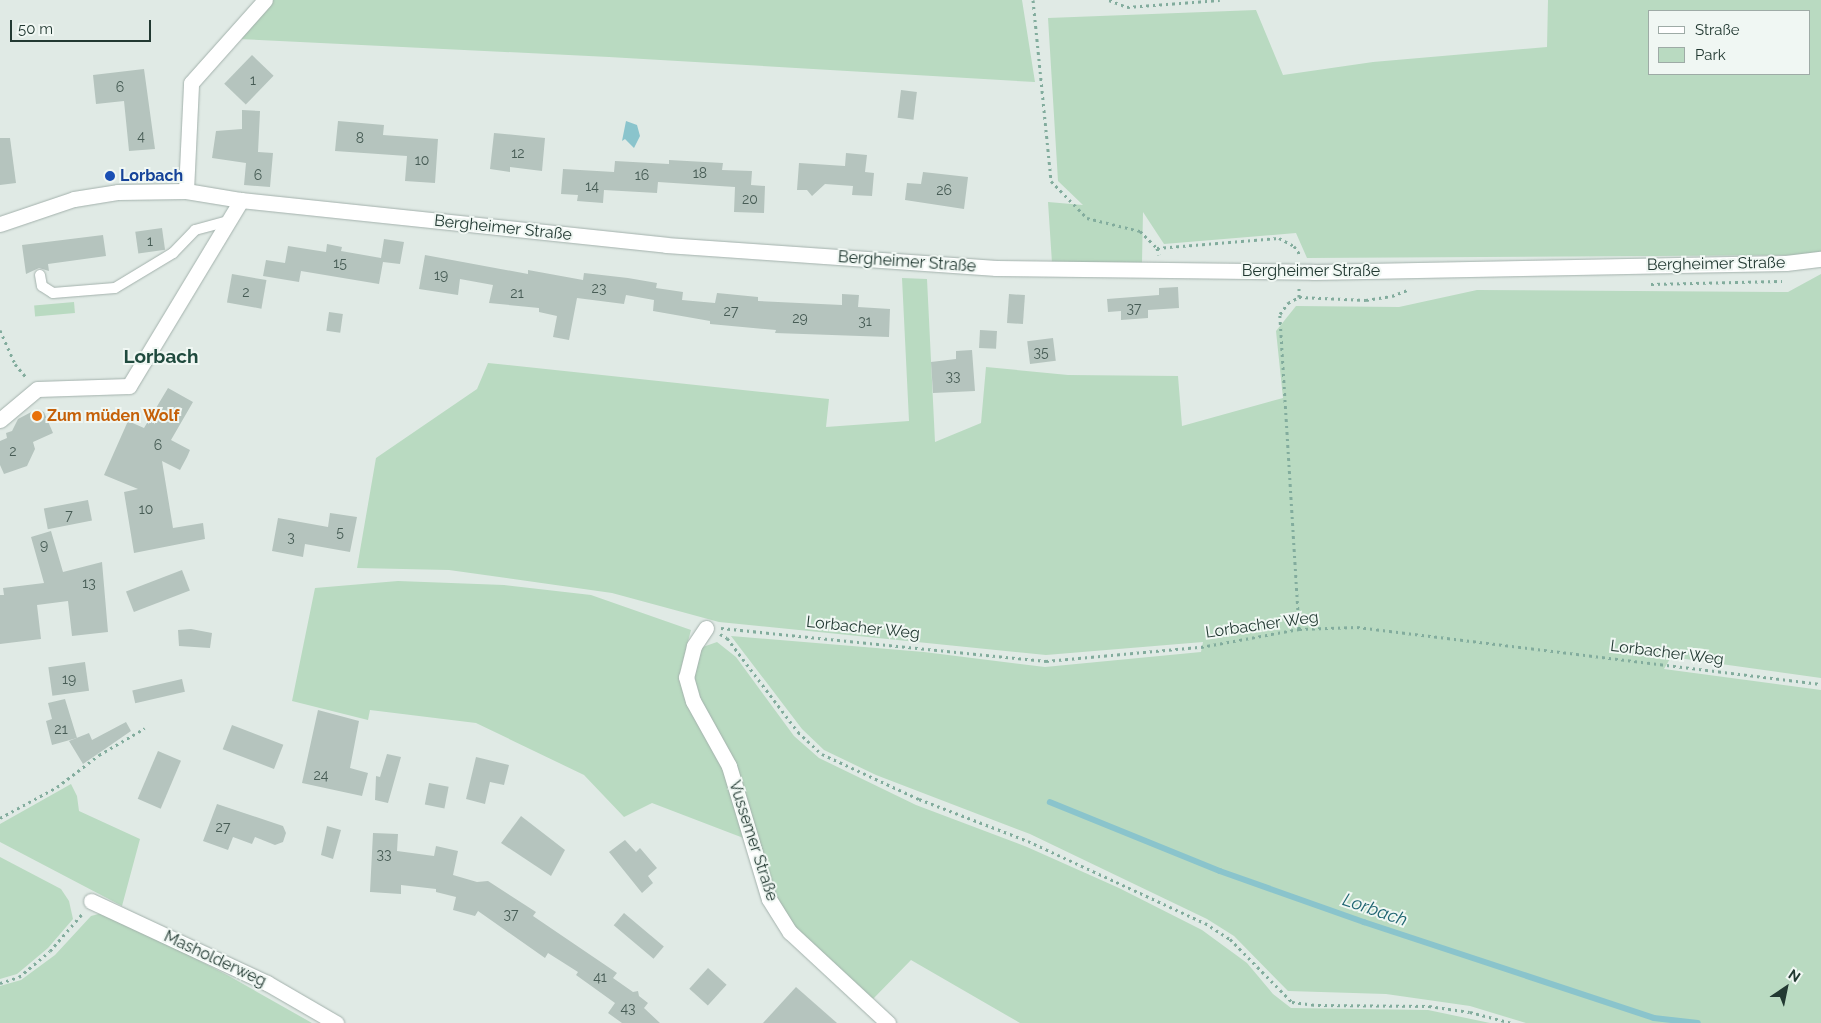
<!DOCTYPE html>
<html>
<head>
<meta charset="utf-8">
<style>
	body { margin:0 }
	#map { position:relative; width:1821px; height:1023px; overflow:hidden; background:#e0eae5; font-family:Raleway,sans-serif }
	div>[style] { position:absolute }
	.green>* { inset:0; background:#b9dac1; transform-origin:0 0 }
	.water>* { inset:0; background:#8ac4cc }
	.stream>* { height:5.5px; margin:-2.75px; padding:0 2.75px; transform-origin:2.75px; border-radius:2.75px; background:#8ac4cc }
	.building>* { inset:0; background:#b5c4be; transform-origin:0 0 }
	.path>* { height:3px; margin-top:-1.5px; transform-origin:0; background:repeating-linear-gradient(90deg,#82ac9d 0 2.5px,transparent 0 6.5px) }
	.roads { filter:drop-shadow(0 0 1px #a3b1ac) drop-shadow(0 0 1px #a3b1ac) }
	.lane>* { height:10px; margin:-5px; padding:0 5px; transform-origin:5px; border-radius:5px; background:#fff }
	.street>* { height:15px; margin:-7.5px; padding:0 7.5px; transform-origin:7.5px; border-radius:7.5px; background:#fff }
	.secondary>* { height:15px; margin:-7.5px; padding:0 7.5px; transform-origin:7.5px; border-radius:7.5px; background:#fff }
	.dots>* { width:14px; height:14px; translate:-50% -50%; box-sizing:border-box; border:2px solid #f0f7f3; border-radius:50% }
	span { translate:-50% -50%; white-space:nowrap; text-align:center; line-height:1.15; -webkit-text-stroke:4px #f0f7f3; paint-order:stroke }
	.number-label { font-size:14px; color:#475c55 }
	.number-label span { -webkit-text-stroke-width:0 }
	.transit-label { font-size:16px; color:#164399; font-weight:700 }
	.left { translate:0 -50%; text-align:left }
	.street-label { font-size:16px; color:#223932 }
	.food-label { font-size:16px; color:#c56008; font-weight:700 }
	.water-label { font-size:18px; color:#1f6571; font-style:italic }
	.quarter-label { font-size:19px; color:#1f4a3e; font-weight:700 }
	.legend { position:absolute; left:1648px; top:10px; width:162px; height:65px; box-sizing:border-box; background:#f0f7f3; border:1px solid #9eaba6; margin:0; padding:6px 9px; list-style:none; font-size:15px; color:#223932 }
	.legend li { display:flex; align-items:center; gap:10px; height:25px }
	.legend b { width:25px; border:1px solid #9eaba6 }
	.north { position:absolute; left:1761px; top:963px; width:50px; height:50px; -webkit-text-stroke:4px #f0f7f3; paint-order:stroke; rotate:34deg; font-size:14px; font-weight:700; line-height:20px; text-align:center; color:#223932 }
	.north::after { content:''; display:block; margin:auto; width:18px; height:22px; background:#223932; clip-path:polygon(50% 0,100% 100%,50% 72%,0 100%) }
	.scale { position:absolute; left:10px; top:20px; width:141px; height:22px; box-sizing:border-box; border:2px solid #223932; border-top:0; padding-left:6px; font-size:15px; line-height:18px; white-space:nowrap; color:#223932; -webkit-text-stroke:4px #f0f7f3; paint-order:stroke }
</style>
</head>
<body>
<div id="map">
	<div class="green">
		<div style="clip-path:polygon(269px 0,1022px 0,1035px 82px,609px 57px,238px 39px)"></div>
		<div style="clip-path:polygon(evenodd,1548px 0,1821px 0,1821px 255px,1307px 258px,1296px 233px,1164px 244px,1143px 212px,1142px 263px,1052px 263px,1048px 202px,1083px 205px,1058px 181px,1048px 18px,1256px 10px,1283px 75px,1373px 62px,1547px 47px,1548px 0,1650px 11px,1810px 11px,1810px 74px,1650px 74px,1650px 11px)"></div>
		<div style="clip-path:polygon(1821px 274px,1821px 678px,1671px 657px,1664px 669px,1821px 690px,1821px 1023px,1526px 1023px,1470px 1006px,1386px 994px,1288px 991px,1234px 936px,1207px 919px,1030px 834px,876px 775px,824px 750px,802px 729px,731px 636px,924px 652px,1045px 667px,1201px 652px,1203px 642px,1046px 655px,719px 622px,612px 593px,449px 570px,357px 568px,376px 458px,477px 389px,488px 363px,829px 399px,826px 427px,909px 421px,902px 278px,927px 279px,935px 442px,981px 423px,986px 367px,1068px 375px,1178px 376px,1182px 426px,1283px 398px,1276px 331px,1296px 306px,1399px 307px,1477px 290px,1788px 292px)"></div>
		<div style="left:74px;top:302px;width:11px;height:40px;rotate:85deg"></div>
		<div style="clip-path:polygon(398px 581px,504px 585px,591px 595px,691px 630px,679px 676px,726px 769px,746px 839px,652px 803px,624px 817px,584px 775px,476px 723px,370px 710px,368px 720px,292px 701px,315px 588px)"></div>
		<div style="clip-path:polygon(717px 642px,736px 657px,794px 736px,819px 758px,916px 805px,1027px 847px,1119px 888px,1202px 930px,1247px 963px,1273px 994px,1291px 1008px,1428px 1010px,1490px 1023px,1020px 1023px,911px 960px,872px 1000px,793px 929px,771px 895px,690px 678px,700px 648px)"></div>
		<div style="clip-path:polygon(71px 784px,77px 796px,79px 811px,140px 839px,122px 906px,0 842px,0 824px)"></div>
		<div style="clip-path:polygon(0 857px,61px 889px,69px 901px,73px 919px,48px 948px,17px 974px,0 979px)"></div>
		<div style="clip-path:polygon(106px 912px,229px 976px,312px 1023px,0 1023px,0 986px,21px 980px,55px 955px,91px 916px)"></div>
	</div>
	<div class="water">
		<div style="clip-path:polygon(626px 121px,637px 125px,640px 136px,634px 148px,625px 139px,622px 141px)"></div>
	</div>
	<div class="stream">
		<div style="left:1050px;top:802px;width:183px;rotate:22.1deg"></div>
		<div style="left:1220px;top:871px;width:153px;rotate:19.5deg"></div>
		<div style="left:1364px;top:922px;width:305px;rotate:18.3deg"></div>
		<div style="left:1654px;top:1018px;width:44px;rotate:6.5deg"></div>
	</div>
	<div class="building">
		<div style="left:252px;top:55px;width:30px;height:40px;rotate:44deg"></div>
		<div style="clip-path:polygon(144px 69px,155px 149px,129px 151px,124px 101px,96px 104px,93px 75px)"></div>
		<div style="left:901px;top:90px;width:16px;height:28px;rotate:7deg"></div>
		<div style="clip-path:polygon(242px 110px,260px 111px,258px 152px,273px 153px,270px 187px,244px 185px,246px 163px,212px 158px,216px 131px,242px 129px)"></div>
		<div style="clip-path:polygon(338px 121px,384px 125px,383px 135px,438px 139px,435px 183px,405px 181px,407px 156px,335px 151px)"></div>
		<div style="clip-path:polygon(494px 133px,545px 138px,542px 171px,510px 167px,510px 172px,490px 169px)"></div>
		<div style="clip-path:polygon(0 138px,10px 138px,16px 183px,0 185px)"></div>
		<div style="clip-path:polygon(846px 153px,867px 155px,865px 172px,874px 173px,872px 196px,852px 195px,853px 186px,825px 184px,812px 196px,807px 190px,797px 190px,799px 163px,845px 166px)"></div>
		<div style="clip-path:polygon(669px 160px,723px 163px,722px 170px,752px 171px,751px 185px,765px 186px,764px 213px,734px 212px,735px 187px,658px 182px,657px 193px,604px 190px,603px 203px,577px 201px,578px 195px,561px 194px,563px 169px,614px 172px,615px 161px,669px 164px)"></div>
		<div style="clip-path:polygon(923px 172px,968px 177px,964px 209px,905px 200px,907px 183px,921px 184px)"></div>
		<div style="left:162px;top:228px;width:22px;height:27px;rotate:82deg"></div>
		<div style="clip-path:polygon(103px 235px,106px 256px,48px 264px,49px 271px,39px 268px,26px 274px,22px 245px)"></div>
		<div style="clip-path:polygon(384px 239px,404px 242px,400px 264px,383px 262px,379px 284px,301px 271px,299px 282px,263px 276px,266px 260px,285px 263px,288px 246px,326px 252px,327px 244px,342px 247px,341px 251px,381px 258px)"></div>
		<div style="clip-path:polygon(425px 255px,528px 274px,528px 270px,583px 280px,584px 273px,628px 278px,657px 283px,656px 288px,683px 292px,682px 300px,715px 303px,717px 293px,758px 297px,758px 301px,842px 305px,842px 294px,859px 295px,858px 307px,890px 309px,889px 337px,775px 333px,776px 330px,710px 324px,710px 321px,653px 311px,654px 300px,626px 295px,624px 304px,577px 298px,569px 340px,553px 337px,557px 316px,539px 312px,539px 308px,489px 303px,493px 285px,460px 279px,458px 295px,419px 289px)"></div>
		<div style="left:232px;top:274px;width:35px;height:29px;rotate:10deg"></div>
		<div style="clip-path:polygon(1178px 287px,1179px 308px,1148px 310px,1148px 318px,1121px 320px,1121px 311px,1108px 312px,1107px 299px,1159px 295px,1159px 288px)"></div>
		<div style="left:1009px;top:294px;width:16px;height:29px;rotate:4deg"></div>
		<div style="left:329px;top:312px;width:14px;height:19px;rotate:8deg"></div>
		<div style="left:980px;top:330px;width:17px;height:18px;rotate:3deg"></div>
		<div style="left:1053px;top:338px;width:23px;height:26px;rotate:83deg"></div>
		<div style="clip-path:polygon(972px 350px,975px 391px,933px 393px,931px 362px,956px 359px,956px 351px)"></div>
		<div style="clip-path:polygon(168px 388px,193px 402px,171px 440px,190px 450px,187px 457px,180px 470px,162px 461px,173px 528px,203px 523px,205px 539px,134px 553px,124px 492px,138px 489px,104px 475px,128px 421px,144px 428px)"></div>
		<div style="clip-path:polygon(37px 409px,44px 412px,53px 433px,33px 442px,35px 449px,27px 466px,4px 474px,0 465px,0 441px,7px 438px,6px 433px,12px 431px,18px 419px)"></div>
		<div style="left:88px;top:500px;width:21px;height:45px;rotate:79deg"></div>
		<div style="clip-path:polygon(330px 513px,357px 517px,350px 552px,305px 544px,303px 557px,272px 551px,278px 518px,328px 527px)"></div>
		<div style="clip-path:polygon(51px 531px,63px 572px,102px 562px,108px 632px,72px 636px,68px 601px,37px 605px,41px 639px,0 644px,0 595px,4px 595px,3px 588px,44px 583px,31px 537px)"></div>
		<div style="left:182px;top:570px;width:22px;height:60px;rotate:69deg"></div>
		<div style="clip-path:polygon(191px 629px,212px 633px,210px 648px,179px 646px,178px 630px)"></div>
		<div style="left:85px;top:662px;width:29px;height:37px;rotate:82deg"></div>
		<div style="left:182px;top:679px;width:13px;height:51px;rotate:77deg"></div>
		<div style="clip-path:polygon(65px 699px,77px 738px,52px 745px,46px 721px,52px 719px,48px 703px)"></div>
		<div style="clip-path:polygon(318px 710px,359px 721px,350px 768px,368px 773px,362px 796px,302px 783px)"></div>
		<div style="clip-path:polygon(126px 722px,131px 731px,83px 764px,69px 741px,89px 733px,92px 740px)"></div>
		<div style="left:232px;top:725px;width:55px;height:26px;rotate:21deg"></div>
		<div style="left:158px;top:751px;width:25px;height:52px;rotate:23deg"></div>
		<div style="clip-path:polygon(387px 754px,401px 757px,388px 803px,375px 800px,376px 776px,380px 777px)"></div>
		<div style="clip-path:polygon(476px 757px,509px 765px,504px 785px,490px 782px,485px 804px,466px 799px)"></div>
		<div style="left:429px;top:783px;width:20px;height:22px;rotate:11deg"></div>
		<div style="clip-path:polygon(217px 804px,283px 826px,286px 833px,283px 842px,275px 845px,255px 837px,252px 844px,233px 837px,228px 850px,203px 841px)"></div>
		<div style="clip-path:polygon(521px 816px,565px 850px,551px 876px,501px 843px)"></div>
		<div style="clip-path:polygon(327px 826px,341px 830px,333px 859px,321px 855px)"></div>
		<div style="clip-path:polygon(373px 833px,398px 834px,397px 851px,434px 856px,436px 846px,458px 851px,453px 875px,477px 882px,488px 881px,536px 912px,533px 916px,617px 973px,613px 978px,633px 992px,638px 991px,639px 996px,648px 1003px,644px 1008px,660px 1023px,622px 1023px,608px 1013px,615px 1003px,576px 975px,578px 972px,548px 953px,545px 958px,478px 911px,475px 916px,453px 910px,456px 897px,436px 892px,436px 889px,401px 885px,401px 894px,370px 892px)"></div>
		<div style="clip-path:polygon(625px 840px,636px 852px,640px 848px,657px 868px,648px 876px,653px 883px,642px 893px,609px 852px)"></div>
		<div style="left:624px;top:913px;width:52px;height:16px;rotate:40deg"></div>
		<div style="left:708px;top:968px;width:25px;height:28px;rotate:42deg"></div>
		<div style="clip-path:polygon(796px 987px,837px 1023px,763px 1023px)"></div>
	</div>
	<div class="path">
		<div style="left:1033px;top:0;width:182px;rotate:84.3deg"></div>
		<div style="left:1051px;top:181px;width:52px;rotate:45.8deg"></div>
		<div style="left:1087px;top:218px;width:55px;rotate:13.8deg"></div>
		<div style="left:1140px;top:231px;width:24px;rotate:45deg"></div>
		<div style="left:1157px;top:248px;width:7px;rotate:74deg"></div>
		<div style="left:1109px;top:0;width:19px;rotate:21deg"></div>
		<div style="left:1127px;top:7px;width:93px;rotate:-4.3deg"></div>
		<div style="left:1157px;top:248px;width:122px;rotate:-4.7deg"></div>
		<div style="left:1279px;top:238px;width:17px;rotate:28deg"></div>
		<div style="left:1294px;top:246px;width:12px;rotate:55deg"></div>
		<div style="left:1651px;top:284px;width:131px;rotate:-1.3deg"></div>
		<div style="left:1299px;top:297px;width:67px;rotate:2.6deg"></div>
		<div style="left:1366px;top:300px;width:26px;rotate:-9deg"></div>
		<div style="left:1392px;top:296px;width:19px;rotate:-21deg"></div>
		<div style="left:0;top:330px;width:37px;rotate:66deg"></div>
		<div style="left:15px;top:364px;width:17px;rotate:50deg"></div>
		<div style="left:721px;top:628px;width:327px;rotate:5.8deg"></div>
		<div style="left:1046px;top:661px;width:156px;rotate:-5.2deg"></div>
		<div style="left:1201px;top:647px;width:100px;rotate:-10.4deg"></div>
		<div style="left:1299px;top:629px;width:58px;rotate:-2deg"></div>
		<div style="left:1357px;top:627px;width:467px;rotate:7deg"></div>
		<div style="left:1299px;top:629px;width:316px;rotate:-93.5deg"></div>
		<div style="left:1280px;top:314px;width:14px;rotate:-54deg"></div>
		<div style="left:1288px;top:303px;width:13px;rotate:-29deg"></div>
		<div style="left:1299px;top:297px;width:11px;rotate:-90deg"></div>
		<div style="left:720px;top:634px;width:8px;rotate:30deg"></div>
		<div style="left:727px;top:638px;width:118px;rotate:52.9deg"></div>
		<div style="left:798px;top:732px;width:33px;rotate:43deg"></div>
		<div style="left:822px;top:754px;width:107px;rotate:24.9deg"></div>
		<div style="left:919px;top:799px;width:117px;rotate:21.1deg"></div>
		<div style="left:1028px;top:841px;width:195px;rotate:24.9deg"></div>
		<div style="left:1205px;top:923px;width:30px;rotate:33deg"></div>
		<div style="left:1230px;top:939px;width:88px;rotate:45.5deg"></div>
		<div style="left:1292px;top:1002px;width:26px;rotate:7deg"></div>
		<div style="left:1318px;top:1005px;width:111px;rotate:0.5deg"></div>
		<div style="left:1429px;top:1006px;width:41px;rotate:8.3deg"></div>
		<div style="left:1470px;top:1012px;width:43px;rotate:14.7deg"></div>
		<div style="left:0;top:818px;width:65px;rotate:-28.5deg"></div>
		<div style="left:57px;top:787px;width:53px;rotate:-37.3deg"></div>
		<div style="left:99px;top:755px;width:53px;rotate:-30.4deg"></div>
		<div style="left:0;top:983px;width:20px;rotate:-18deg"></div>
		<div style="left:19px;top:977px;width:40px;rotate:-40deg"></div>
		<div style="left:50px;top:951px;width:49px;rotate:-49.1deg"></div>
	</div>
	<div class="roads">
		<div class="lane">
			<div style="left:40px;top:275px;width:11px;rotate:80deg"></div>
			<div style="left:42px;top:286px;width:13px;rotate:32deg"></div>
			<div style="left:53px;top:293px;width:62px;rotate:-4.6deg"></div>
			<div style="left:115px;top:288px;width:68px;rotate:-31.1deg"></div>
			<div style="left:173px;top:253px;width:32px;rotate:-46deg"></div>
			<div style="left:195px;top:230px;width:34px;rotate:-15deg"></div>
		</div>
		<div class="street">
			<div style="left:186px;top:191px;width:108px;rotate:-87.3deg"></div>
			<div style="left:191px;top:83px;width:111px;rotate:-48.3deg"></div>
			<div style="left:0;top:420px;width:48px;rotate:-40deg"></div>
			<div style="left:37px;top:389px;width:92px;rotate:-1.9deg"></div>
			<div style="left:129px;top:386px;width:217px;rotate:-58.9deg"></div>
			<div style="left:706px;top:628px;width:22px;rotate:124deg"></div>
			<div style="left:694px;top:646px;width:32px;rotate:104deg"></div>
			<div style="left:686px;top:677px;width:25px;rotate:74deg"></div>
			<div style="left:693px;top:701px;width:74px;rotate:61deg"></div>
			<div style="left:729px;top:766px;width:139px;rotate:73.3deg"></div>
			<div style="left:769px;top:899px;width:39px;rotate:58deg"></div>
			<div style="left:790px;top:932px;width:134px;rotate:42.9deg"></div>
			<div style="left:91px;top:901px;width:194px;rotate:25deg"></div>
			<div style="left:267px;top:983px;width:80px;rotate:30.1deg"></div>
		</div>
		<div class="secondary">
			<div style="left:0;top:224px;width:78px;rotate:-18.7deg"></div>
			<div style="left:74px;top:199px;width:45px;rotate:-9deg"></div>
			<div style="left:118px;top:192px;width:68px;rotate:-0.8deg"></div>
			<div style="left:186px;top:191px;width:56px;rotate:9.3deg"></div>
			<div style="left:241px;top:200px;width:427px;rotate:6deg"></div>
			<div style="left:666px;top:245px;width:331px;rotate:4deg"></div>
			<div style="left:996px;top:268px;width:317px;rotate:0.7deg"></div>
			<div style="left:1313px;top:272px;width:473px;rotate:-1.1deg"></div>
			<div style="left:1786px;top:263px;width:35px;rotate:-7deg"></div>
		</div>
	</div>
	<div class="dots">
		<div style="left:110px;top:176px;background:#1a4fb4"></div>
		<div style="left:37px;top:416px;background:#e8710a"></div>
	</div>
	<div class="number-label">
		<span style="left:253px;top:80px">1</span>
		<span style="left:120px;top:87px">6</span>
		<span style="left:141px;top:136px">4</span>
		<span style="left:360px;top:138px">8</span>
		<span style="left:518px;top:153px">12</span>
		<span style="left:422px;top:160px">10</span>
		<span style="left:700px;top:173px">18</span>
		<span style="left:258px;top:175px">6</span>
		<span style="left:642px;top:175px">16</span>
		<span style="left:592px;top:186px">14</span>
		<span style="left:944px;top:190px">26</span>
		<span style="left:750px;top:199px">20</span>
		<span style="left:150px;top:241px">1</span>
		<span style="left:340px;top:263px">15</span>
		<span style="left:441px;top:275px">19</span>
		<span style="left:599px;top:288px">23</span>
		<span style="left:246px;top:292px">2</span>
		<span style="left:517px;top:293px">21</span>
		<span style="left:1134px;top:308px">37</span>
		<span style="left:731px;top:311px">27</span>
		<span style="left:800px;top:318px">29</span>
		<span style="left:865px;top:321px">31</span>
		<span style="left:1041px;top:352px">35</span>
		<span style="left:953px;top:376px">33</span>
		<span style="left:158px;top:445px">6</span>
		<span style="left:13px;top:451px">2</span>
		<span style="left:146px;top:509px">10</span>
		<span style="left:69px;top:515px">7</span>
		<span style="left:340px;top:532px">5</span>
		<span style="left:291px;top:537px">3</span>
		<span style="left:44px;top:545px">9</span>
		<span style="left:89px;top:583px">13</span>
		<span style="left:69px;top:679px">19</span>
		<span style="left:61px;top:729px">21</span>
		<span style="left:321px;top:775px">24</span>
		<span style="left:223px;top:827px">27</span>
		<span style="left:384px;top:854px">33</span>
		<span style="left:511px;top:914px">37</span>
		<span style="left:600px;top:977px">41</span>
		<span style="left:628px;top:1008px">43</span>
	</div>
	<div class="transit-label">
		<span class="left" style="left:120px;top:176px">Lorbach</span>
	</div>
	<div class="street-label">
		<span style="left:503px;top:228px;rotate:6deg">Bergheimer Straße</span>
		<span style="left:907px;top:262px;rotate:4deg">Bergheimer Straße</span>
		<span style="left:1716px;top:264px;rotate:-1deg">Bergheimer Straße</span>
		<span style="left:1311px;top:271px">Bergheimer Straße</span>
		<span style="left:1262px;top:625px;rotate:-8deg">Lorbacher Weg</span>
		<span style="left:863px;top:628px;rotate:6deg">Lorbacher Weg</span>
		<span style="left:1667px;top:653px;rotate:7deg">Lorbacher Weg</span>
		<span style="left:753px;top:841px;rotate:72deg">Vussemer Straße</span>
		<span style="left:215px;top:959px;rotate:25deg">Masholderweg</span>
	</div>
	<div class="food-label">
		<span class="left" style="left:47px;top:416px">Zum müden Wolf</span>
	</div>
	<div class="water-label">
		<span style="left:1375px;top:910px;rotate:19deg">Lorbach</span>
	</div>
	<div class="quarter-label">
		<span style="left:161px;top:357px">Lorbach</span>
	</div>
	<ul class="legend">
	<li><b style="height:6px;background:#fff"></b>Straße</li>
	<li><b style="height:14px;background:#b9dac1"></b>Park</li>
	</ul>
	<div class="north">N</div>
	<div class="scale">50 m</div>
</div>
</body>
</html>
